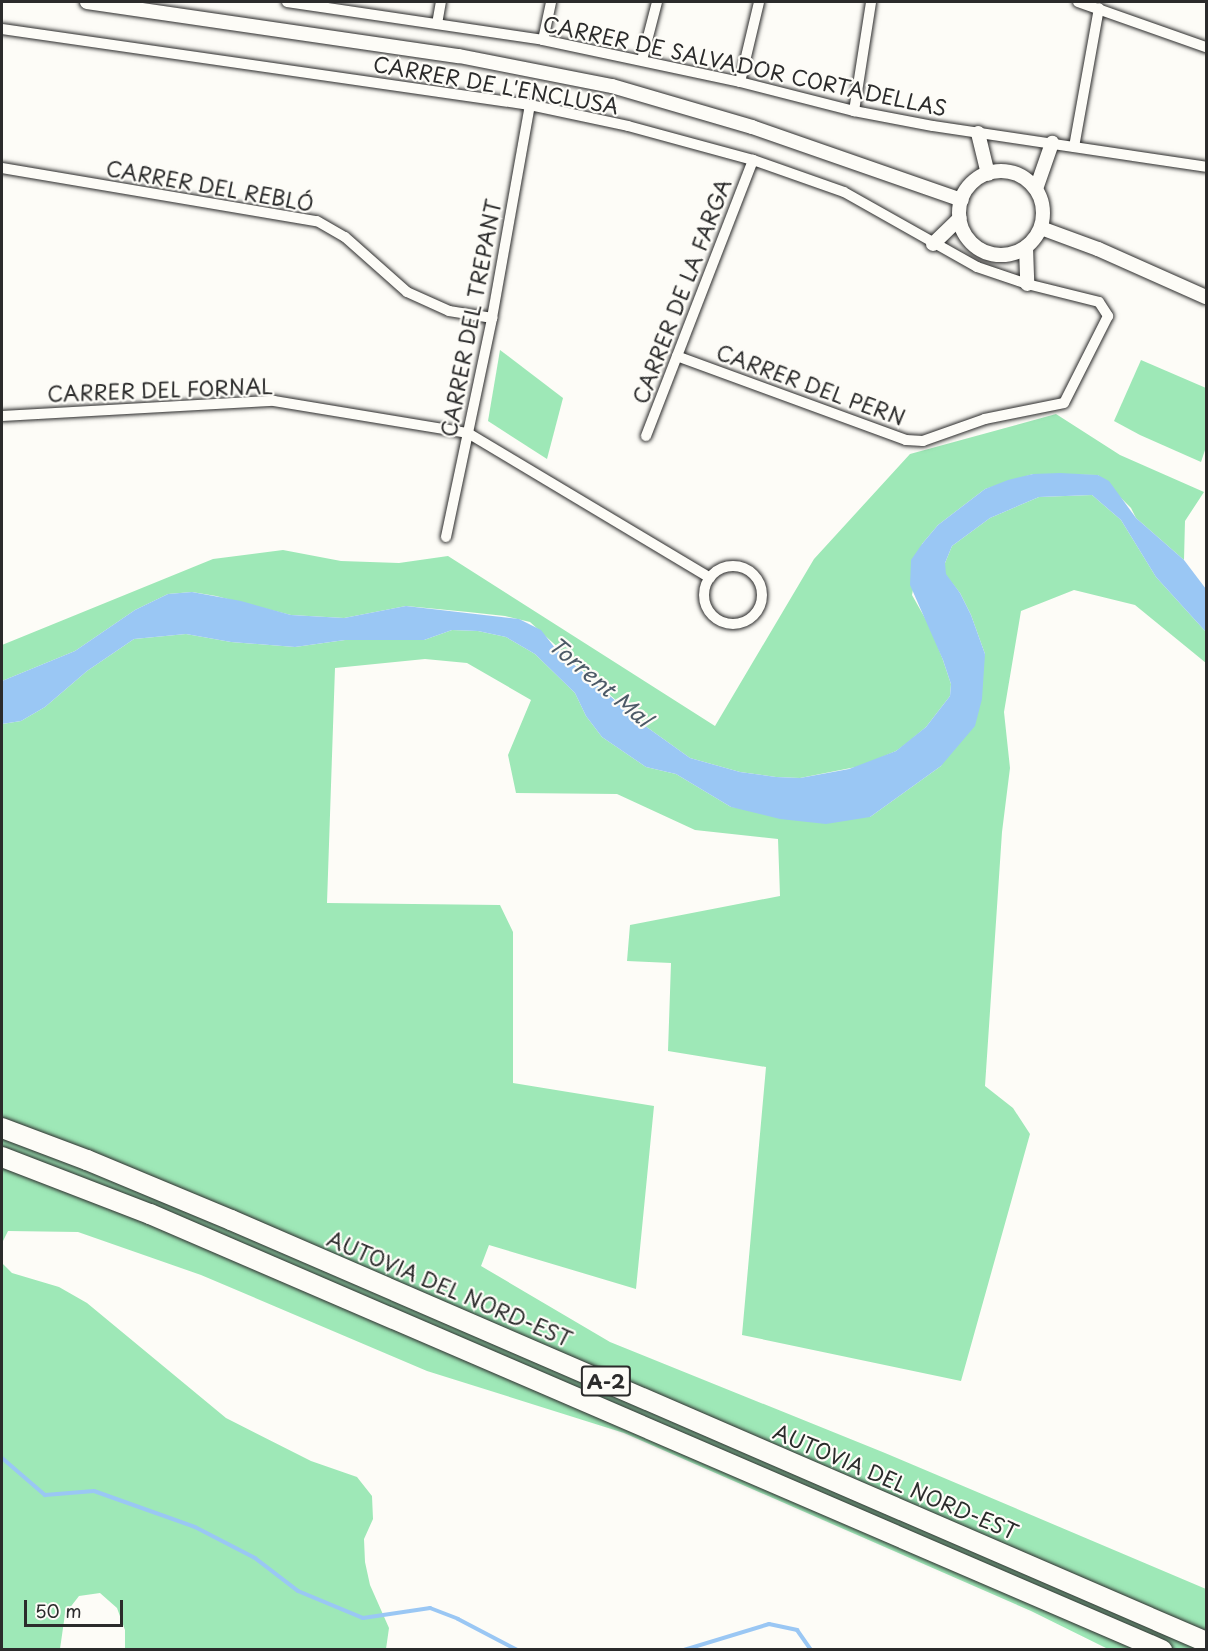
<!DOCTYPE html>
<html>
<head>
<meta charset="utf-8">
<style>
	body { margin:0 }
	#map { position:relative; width:1208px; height:1651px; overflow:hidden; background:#fdfcf7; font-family:"Playpen Sans",sans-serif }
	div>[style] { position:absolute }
	.green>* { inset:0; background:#9ee8b7 }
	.water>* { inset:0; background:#9ac7f4 }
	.stream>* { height:4px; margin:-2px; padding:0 2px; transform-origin:2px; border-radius:2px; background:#9ac7f4 }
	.roads { filter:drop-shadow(0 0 2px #2b2b2b) drop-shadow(0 0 2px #2b2b2b) }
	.minor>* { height:10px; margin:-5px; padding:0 5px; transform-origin:5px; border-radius:5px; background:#fdfcf7 }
	.minor>.ring { margin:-5px; padding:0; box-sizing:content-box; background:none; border:10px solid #fdfcf7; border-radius:50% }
	.tertiary>* { height:14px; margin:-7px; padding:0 7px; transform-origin:7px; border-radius:7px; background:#fdfcf7 }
	.tertiary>.ring { margin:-7px; padding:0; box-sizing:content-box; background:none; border:14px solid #fdfcf7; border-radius:50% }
	.motorway>* { height:20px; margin:-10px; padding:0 10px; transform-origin:10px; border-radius:10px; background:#fdfcf7 }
	span { translate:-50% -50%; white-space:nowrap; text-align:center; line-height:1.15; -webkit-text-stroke:4.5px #fdfcf7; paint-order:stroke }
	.shield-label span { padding:2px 4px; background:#fdfcf7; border:2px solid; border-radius:4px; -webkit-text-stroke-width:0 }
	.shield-label { font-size:20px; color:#2b2b2b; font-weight:700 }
	.street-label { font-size:21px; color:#2b2b2b }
	.water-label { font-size:22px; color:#4c5a67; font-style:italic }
	.frame { position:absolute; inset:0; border:3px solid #2b2b2b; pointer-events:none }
	.scale { position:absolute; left:24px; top:1600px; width:99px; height:27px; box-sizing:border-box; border:3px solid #2b2b2b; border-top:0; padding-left:8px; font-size:18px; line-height:21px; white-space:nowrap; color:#2b2b2b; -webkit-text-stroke:4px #fdfcf7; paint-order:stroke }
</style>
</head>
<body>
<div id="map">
	<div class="green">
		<div style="clip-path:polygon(500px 350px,563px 398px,547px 459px,488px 421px)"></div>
		<div style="clip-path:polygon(1141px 360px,1206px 388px,1206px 447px,1201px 462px,1140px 435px,1114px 421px)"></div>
		<div style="clip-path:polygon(1056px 414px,1120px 455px,1204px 492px,1185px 521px,1184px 560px,1136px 518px,1131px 508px,1098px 475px,1033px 474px,985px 489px,938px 525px,922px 544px,912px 595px,930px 627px,943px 660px,951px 684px,950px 696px,926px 727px,907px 743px,896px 751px,861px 766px,800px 778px,776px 777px,740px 772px,690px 758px,641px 723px,530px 622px,505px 616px,468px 612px,406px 606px,344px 618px,291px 615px,216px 596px,192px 592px,168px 594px,135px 610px,75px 651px,2px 681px,2px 645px,213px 559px,283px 550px,341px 561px,399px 563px,448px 556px,715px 726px,814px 559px,910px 454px)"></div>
		<div style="clip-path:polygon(1092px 495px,1121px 520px,1156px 577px,1206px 632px,1206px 663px,1135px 605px,1074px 590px,1021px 611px,1004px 712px,1010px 768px,1002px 832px,985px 1086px,1013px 1108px,1030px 1134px,961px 1381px,742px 1335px,766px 1067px,668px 1051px,671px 963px,627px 961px,630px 925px,780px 896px,778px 839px,695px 830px,617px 794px,516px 793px,508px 755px,531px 700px,467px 663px,425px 659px,335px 668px,327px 903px,500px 905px,513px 932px,513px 1083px,654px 1106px,636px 1289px,489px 1245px,481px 1266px,610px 1342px,885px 1453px,1206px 1589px,1206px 1649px,1108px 1649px,1031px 1611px,624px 1433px,427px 1371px,201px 1275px,78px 1232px,8px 1231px,2px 1243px,2px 724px,21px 721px,45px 707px,87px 671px,134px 639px,186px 634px,231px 642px,295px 647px,345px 640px,424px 640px,452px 630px,478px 631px,506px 637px,535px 654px,575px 693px,586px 716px,602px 737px,646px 767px,676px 774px,731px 807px,870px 817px,941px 766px,985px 654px,971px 615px,960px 593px,945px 574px,945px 563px,952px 546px,990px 518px,1039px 497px)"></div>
		<div style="clip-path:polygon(2px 1263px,12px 1273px,59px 1287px,87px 1303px,226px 1418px,311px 1461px,357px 1477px,372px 1496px,373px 1519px,364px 1539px,365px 1562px,370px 1585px,389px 1628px,386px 1649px,125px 1649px,125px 1630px,117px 1608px,100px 1593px,79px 1596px,65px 1614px,60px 1649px,2px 1649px)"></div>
	</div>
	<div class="water">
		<div style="clip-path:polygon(1060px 473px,1098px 475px,1109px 481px,1136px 518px,1184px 560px,1206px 589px,1206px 632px,1156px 577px,1121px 520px,1092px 495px,1039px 497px,990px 518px,952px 546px,945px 563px,946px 574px,960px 593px,971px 615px,985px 654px,982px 699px,975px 726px,941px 766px,870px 817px,826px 824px,780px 819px,731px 807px,676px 774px,646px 767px,602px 737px,586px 716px,575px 693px,535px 654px,506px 637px,478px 631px,452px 630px,424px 640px,345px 640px,295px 647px,231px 642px,186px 634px,134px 639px,87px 671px,45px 707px,21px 721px,2px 724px,2px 681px,75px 651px,135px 610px,168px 594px,192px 592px,241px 601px,291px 615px,344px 618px,406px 606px,519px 619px,541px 630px,555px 648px,641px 723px,690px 758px,740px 772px,776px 777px,800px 778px,849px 769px,896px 751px,926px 727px,950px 696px,951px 684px,943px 660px,910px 585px,911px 560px,922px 544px,938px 525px,985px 489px,1008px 480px,1033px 474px)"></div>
	</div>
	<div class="stream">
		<div style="left:2px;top:1458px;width:57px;rotate:40.7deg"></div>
		<div style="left:45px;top:1495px;width:49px;rotate:-4.7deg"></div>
		<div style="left:94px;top:1491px;width:107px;rotate:19.6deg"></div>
		<div style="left:195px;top:1527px;width:68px;rotate:27.3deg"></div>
		<div style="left:255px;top:1558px;width:54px;rotate:37.5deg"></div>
		<div style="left:298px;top:1591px;width:70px;rotate:22.6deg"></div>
		<div style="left:363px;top:1618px;width:68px;rotate:-8.5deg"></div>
		<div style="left:430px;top:1608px;width:30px;rotate:21deg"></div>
		<div style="left:458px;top:1619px;width:67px;rotate:27.7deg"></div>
		<div style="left:684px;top:1650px;width:89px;rotate:-17deg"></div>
		<div style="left:769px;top:1624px;width:29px;rotate:12deg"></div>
		<div style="left:797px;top:1630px;width:24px;rotate:55deg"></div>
	</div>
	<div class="roads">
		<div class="minor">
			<div style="left:287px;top:2px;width:259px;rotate:8.4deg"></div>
			<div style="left:543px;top:40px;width:201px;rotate:12deg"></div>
			<div style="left:740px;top:82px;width:118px;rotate:14.3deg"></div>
			<div style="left:854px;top:111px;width:80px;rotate:10.8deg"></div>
			<div style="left:933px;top:126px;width:276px;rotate:8.5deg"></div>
			<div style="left:1078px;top:2px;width:136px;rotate:19.4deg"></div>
			<div style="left:437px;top:24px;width:22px;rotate:-80deg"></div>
			<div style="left:2px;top:29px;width:533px;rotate:8.19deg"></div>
			<div style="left:530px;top:105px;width:100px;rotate:12.1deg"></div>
			<div style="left:628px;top:126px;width:130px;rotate:15.2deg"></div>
			<div style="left:753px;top:160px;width:96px;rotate:19.4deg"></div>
			<div style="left:844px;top:192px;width:153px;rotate:29.4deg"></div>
			<div style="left:977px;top:267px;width:53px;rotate:18.8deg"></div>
			<div style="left:1027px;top:284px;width:74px;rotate:14deg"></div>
			<div style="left:1099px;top:302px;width:17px;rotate:57deg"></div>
			<div style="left:1108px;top:316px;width:97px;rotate:116.8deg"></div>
			<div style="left:1064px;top:403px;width:81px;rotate:168.6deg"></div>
			<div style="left:985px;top:419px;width:66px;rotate:160.5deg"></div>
			<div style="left:923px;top:441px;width:17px;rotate:-177deg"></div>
			<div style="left:906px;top:440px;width:244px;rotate:-159.9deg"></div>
			<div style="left:543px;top:40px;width:39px;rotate:-78deg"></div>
			<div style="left:642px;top:60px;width:60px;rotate:-75.5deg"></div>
			<div style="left:740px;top:82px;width:82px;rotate:-76.6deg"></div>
			<div style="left:854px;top:111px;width:110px;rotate:-81.1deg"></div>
			<div style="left:1074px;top:147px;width:141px;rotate:-79.8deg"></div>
			<div style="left:2px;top:168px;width:319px;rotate:9.6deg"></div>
			<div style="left:317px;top:221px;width:32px;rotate:30deg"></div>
			<div style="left:345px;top:237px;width:83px;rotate:41.6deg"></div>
			<div style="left:407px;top:292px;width:46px;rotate:24.3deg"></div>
			<div style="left:449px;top:311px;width:44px;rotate:9.2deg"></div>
			<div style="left:2px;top:416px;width:272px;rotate:-3.2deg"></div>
			<div style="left:274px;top:401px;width:197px;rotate:9.4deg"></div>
			<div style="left:468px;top:433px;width:282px;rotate:30.9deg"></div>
			<div style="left:646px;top:436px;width:296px;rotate:-68.8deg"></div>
			<div style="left:446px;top:537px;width:224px;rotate:-78.1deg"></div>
			<div style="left:492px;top:318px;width:216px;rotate:-79.9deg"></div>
			<div class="ring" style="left:704px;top:566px;width:48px;height:48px"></div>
		</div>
		<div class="tertiary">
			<div style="left:87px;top:2px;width:376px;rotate:8.3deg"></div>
			<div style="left:459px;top:56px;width:156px;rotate:11.1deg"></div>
			<div style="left:612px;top:86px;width:146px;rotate:16.3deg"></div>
			<div style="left:752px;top:127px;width:222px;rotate:19.2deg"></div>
			<div style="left:978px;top:133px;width:42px;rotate:76.3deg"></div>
			<div class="ring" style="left:959px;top:171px;width:70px;height:70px"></div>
			<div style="left:1036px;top:189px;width:49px;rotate:-70.8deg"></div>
			<div style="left:1041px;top:228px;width:61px;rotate:20.2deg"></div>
			<div style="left:1098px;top:249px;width:118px;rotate:24deg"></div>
			<div style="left:933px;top:244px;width:37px;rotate:-44deg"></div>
			<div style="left:1026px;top:247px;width:37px;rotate:88deg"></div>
		</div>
		<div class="motorway">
			<div style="left:2px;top:1128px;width:91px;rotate:20.6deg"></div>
			<div style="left:87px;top:1160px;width:156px;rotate:22.6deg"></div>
			<div style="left:231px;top:1220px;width:1062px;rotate:23.4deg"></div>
			<div style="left:2px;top:1157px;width:159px;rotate:21.1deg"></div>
			<div style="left:150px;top:1214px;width:1102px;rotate:23.31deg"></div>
		</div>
	</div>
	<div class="shield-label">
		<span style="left:606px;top:1381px">A-2</span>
	</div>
	<div class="street-label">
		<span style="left:745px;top:65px;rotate:12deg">CARRER DE SALVADOR CORTADELLAS</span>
		<span style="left:496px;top:84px;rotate:10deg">CARRER DE L'ENCLUSA</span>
		<span style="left:210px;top:185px;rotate:10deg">CARRER DEL REBLÓ</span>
		<span style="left:681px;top:291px;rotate:-69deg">CARRER DE LA FARGA</span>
		<span style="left:470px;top:318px;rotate:-79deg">CARRER DEL TREPANT</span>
		<span style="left:811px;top:384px;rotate:20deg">CARRER DEL PERN</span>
		<span style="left:160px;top:389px;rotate:-2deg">CARRER DEL FORNAL</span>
		<span style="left:450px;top:1288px;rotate:23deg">AUTOVIA DEL NORD-EST</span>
		<span style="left:896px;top:1481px;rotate:23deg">AUTOVIA DEL NORD-EST</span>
	</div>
	<div class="water-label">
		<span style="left:601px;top:681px;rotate:40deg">Torrent Mal</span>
	</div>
	<div class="frame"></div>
	<div class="scale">50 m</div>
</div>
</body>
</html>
